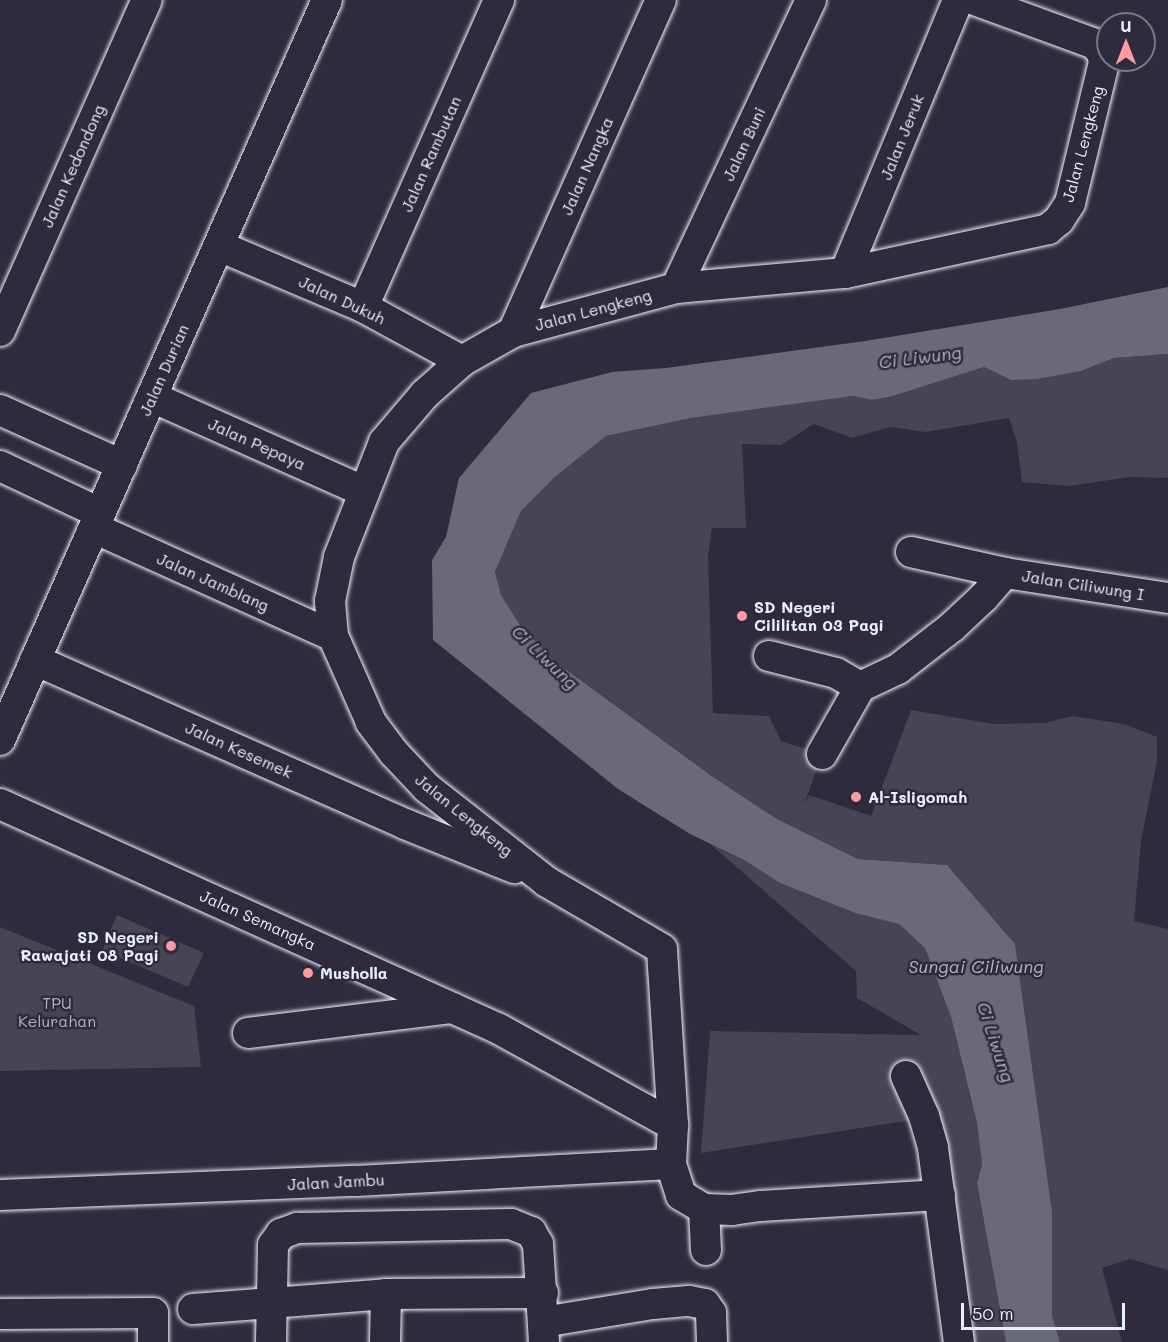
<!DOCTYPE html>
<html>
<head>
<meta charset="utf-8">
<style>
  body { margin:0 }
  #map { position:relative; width:1168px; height:1342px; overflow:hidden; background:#2f2a3d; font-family:Mali,sans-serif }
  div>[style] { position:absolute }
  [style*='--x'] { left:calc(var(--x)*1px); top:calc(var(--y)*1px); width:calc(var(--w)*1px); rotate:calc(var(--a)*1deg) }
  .green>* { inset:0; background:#464455 }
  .water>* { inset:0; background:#696978 }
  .roads { filter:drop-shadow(0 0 2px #e8f1f8) drop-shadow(0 0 2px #e8f1f8) }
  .minor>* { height:30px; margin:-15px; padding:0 15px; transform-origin:15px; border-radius:15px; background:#2f2a3d }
  .dots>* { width:16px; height:16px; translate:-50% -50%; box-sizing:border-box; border:3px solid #2f2a3d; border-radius:50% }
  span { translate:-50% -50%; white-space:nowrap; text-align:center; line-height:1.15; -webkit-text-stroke:5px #2f2a3d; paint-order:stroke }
  .street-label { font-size:16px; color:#e8f1f8 }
  .poi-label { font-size:16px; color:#e8f1f8; font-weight:700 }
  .left { translate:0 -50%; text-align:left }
  .right { translate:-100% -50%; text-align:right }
  .park-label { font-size:16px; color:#afb4bf }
  .water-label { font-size:18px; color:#afb4be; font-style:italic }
  .north { position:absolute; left:1096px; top:12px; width:60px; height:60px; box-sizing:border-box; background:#2f2a3d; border:2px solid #797a88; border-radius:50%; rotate:0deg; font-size:16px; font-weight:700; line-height:24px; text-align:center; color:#e8f1f8 }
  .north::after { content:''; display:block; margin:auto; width:21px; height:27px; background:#ff9aa2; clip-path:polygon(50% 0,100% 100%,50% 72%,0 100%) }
  .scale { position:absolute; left:961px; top:1303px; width:164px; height:27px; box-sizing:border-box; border:3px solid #e8f1f8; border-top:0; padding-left:8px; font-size:18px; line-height:21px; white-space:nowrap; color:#e8f1f8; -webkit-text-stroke:4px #2f2a3d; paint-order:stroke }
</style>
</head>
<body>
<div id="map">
  <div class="green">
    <i style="clip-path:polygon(1168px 354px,1168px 478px,1130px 477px,1069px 486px,1022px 482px,1017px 442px,1009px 418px,926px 432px,890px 427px,852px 438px,814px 424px,781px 445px,742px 444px,746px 528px,712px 528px,708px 556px,713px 713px,769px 716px,781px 741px,822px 754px,804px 805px,809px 795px,871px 816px,911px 710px,994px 724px,1045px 723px,1072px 716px,1124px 724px,1157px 737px,1157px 762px,1141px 841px,1134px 921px,1168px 929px,1168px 1270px,1130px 1259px,1102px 1268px,1122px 1342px,1060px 1342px,1052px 1315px,1052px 1211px,1015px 944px,947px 865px,858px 859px,777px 819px,714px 777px,558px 663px,520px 625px,501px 595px,495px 572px,521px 511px,555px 477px,606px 436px,691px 418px,853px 396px,872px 400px,893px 396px,984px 367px,1011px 380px,1081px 371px,1114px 358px)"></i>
    <i style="clip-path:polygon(709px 843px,744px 860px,780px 883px,855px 913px,899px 924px,925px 948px,951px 1017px,977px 1123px,982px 1164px,977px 1183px,1006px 1342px,959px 1342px,937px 1116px,701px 1153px,710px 1031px,921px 1035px,857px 998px,856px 971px)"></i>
    <i style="clip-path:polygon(117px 915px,204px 953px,188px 987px,102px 950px)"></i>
    <i style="clip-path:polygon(0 927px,194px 1006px,201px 1067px,0 1071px)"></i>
  </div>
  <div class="water">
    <i style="clip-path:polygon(1168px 287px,1168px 354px,1114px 358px,1081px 371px,1037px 379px,1011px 380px,984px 367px,893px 396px,872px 400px,853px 396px,691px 418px,606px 436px,555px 477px,521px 511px,495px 572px,501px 595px,520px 625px,556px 662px,712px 776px,777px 819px,858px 859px,947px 865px,1015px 944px,1052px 1211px,1052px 1315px,1060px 1342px,1006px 1342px,977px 1183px,982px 1164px,977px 1123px,951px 1017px,925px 948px,899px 924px,855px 913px,780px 883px,744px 860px,690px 834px,618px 789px,433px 640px,432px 560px,446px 537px,459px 478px,531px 393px,612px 372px,666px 368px,865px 341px,1060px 309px)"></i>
  </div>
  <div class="roads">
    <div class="minor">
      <i style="--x:219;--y:246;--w:156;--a:23"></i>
      <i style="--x:363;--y:307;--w:113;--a:28.6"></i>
      <i style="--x:845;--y:273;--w:295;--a:-67.5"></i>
      <i style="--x:676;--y:288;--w:318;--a:-64.9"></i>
      <i style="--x:363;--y:307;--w:336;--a:-66.1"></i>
      <i style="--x:0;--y:331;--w:362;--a:-66.1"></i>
      <i style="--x:513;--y:332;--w:363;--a:-66"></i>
      <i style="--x:152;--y:397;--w:231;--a:24"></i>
      <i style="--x:0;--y:410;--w:134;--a:24.3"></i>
      <i style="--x:0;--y:466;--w:110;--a:25.2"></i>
      <i style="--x:94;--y:528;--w:262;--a:24.3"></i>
      <i style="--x:911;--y:552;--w:96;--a:12.6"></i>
      <i style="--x:1005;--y:573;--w:165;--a:8.7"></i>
      <i style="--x:769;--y:656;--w:69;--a:14.2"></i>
      <i style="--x:836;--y:673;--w:28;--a:30"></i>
      <i style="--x:35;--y:660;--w:405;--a:23.9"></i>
      <i style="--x:405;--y:824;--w:118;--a:22"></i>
      <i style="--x:0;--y:740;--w:809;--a:-66.16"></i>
      <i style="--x:822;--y:754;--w:77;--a:-60.4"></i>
      <i style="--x:860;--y:687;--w:42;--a:-25.3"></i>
      <i style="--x:898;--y:669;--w:68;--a:-37.9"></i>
      <i style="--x:952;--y:627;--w:44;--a:-43.2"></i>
      <i style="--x:984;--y:597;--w:32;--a:-49"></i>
      <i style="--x:0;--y:804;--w:547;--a:24.27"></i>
      <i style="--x:499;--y:1029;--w:199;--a:28.9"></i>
      <i style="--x:248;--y:1033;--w:206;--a:-7"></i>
      <i style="--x:906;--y:1076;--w:44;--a:65.8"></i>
      <i style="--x:924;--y:1116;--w:33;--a:74"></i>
      <i style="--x:933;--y:1148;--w:196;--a:82.4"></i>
      <i style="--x:0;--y:1195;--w:356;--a:-2.3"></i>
      <i style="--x:356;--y:1181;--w:315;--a:-3.1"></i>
      <i style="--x:940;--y:1195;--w:180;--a:176.5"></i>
      <i style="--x:760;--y:1206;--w:28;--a:172"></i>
      <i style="--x:732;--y:1210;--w:28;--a:-178"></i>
      <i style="--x:704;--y:1209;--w:27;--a:-149"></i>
      <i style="--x:681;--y:1195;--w:33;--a:-108"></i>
      <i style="--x:671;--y:1164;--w:39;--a:-87"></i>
      <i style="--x:673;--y:1125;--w:176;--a:-93.6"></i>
      <i style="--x:662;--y:949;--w:133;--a:-149.8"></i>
      <i style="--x:547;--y:882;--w:152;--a:-141.9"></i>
      <i style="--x:427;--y:788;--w:48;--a:-133.3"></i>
      <i style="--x:394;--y:753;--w:39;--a:-127"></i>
      <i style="--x:371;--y:722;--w:94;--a:-113.8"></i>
      <i style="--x:333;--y:636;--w:35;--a:-95"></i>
      <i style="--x:330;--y:601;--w:45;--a:-78.4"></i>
      <i style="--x:339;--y:557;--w:123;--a:-68.6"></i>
      <i style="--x:384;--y:442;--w:63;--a:-49.5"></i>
      <i style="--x:425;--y:394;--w:50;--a:-41.7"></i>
      <i style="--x:462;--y:361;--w:59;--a:-29.6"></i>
      <i style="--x:513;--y:332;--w:169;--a:-15.1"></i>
      <i style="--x:676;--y:288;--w:170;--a:-5.1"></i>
      <i style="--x:845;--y:273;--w:208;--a:-12.2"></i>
      <i style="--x:1048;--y:229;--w:14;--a:-39"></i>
      <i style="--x:1059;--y:220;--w:20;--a:-57"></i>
      <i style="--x:1070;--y:203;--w:145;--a:-76.4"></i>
      <i style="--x:1104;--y:62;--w:9;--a:-103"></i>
      <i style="--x:1102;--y:53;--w:11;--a:-128"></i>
      <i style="--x:1095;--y:44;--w:128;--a:-159.9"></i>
      <i style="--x:704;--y:1209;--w:41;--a:87.2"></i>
      <i style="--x:193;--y:1309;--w:194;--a:-4.4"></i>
      <i style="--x:386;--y:1294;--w:157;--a:-0.4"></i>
      <i style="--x:0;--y:1314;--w:153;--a:-0.4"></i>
      <i style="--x:153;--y:1313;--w:29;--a:90"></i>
      <i style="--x:543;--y:1322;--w:111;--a:-9.3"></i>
      <i style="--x:653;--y:1304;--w:36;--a:-5"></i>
      <i style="--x:689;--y:1301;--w:16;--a:11"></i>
      <i style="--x:705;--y:1304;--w:11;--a:56"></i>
      <i style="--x:711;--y:1313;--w:29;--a:88"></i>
      <i style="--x:271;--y:1342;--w:97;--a:-88.8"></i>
      <i style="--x:273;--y:1245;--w:14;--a:-54"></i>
      <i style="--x:281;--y:1234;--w:17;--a:-21"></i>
      <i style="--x:297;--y:1228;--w:214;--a:-1.1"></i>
      <i style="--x:511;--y:1224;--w:22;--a:22"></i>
      <i style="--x:531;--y:1232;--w:14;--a:60"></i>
      <i style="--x:538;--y:1244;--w:98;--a:86.5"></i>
      <i style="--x:385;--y:1342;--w:48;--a:-88.8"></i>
    </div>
  </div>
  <div class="dots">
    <i style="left:742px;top:616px;background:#ff9aa2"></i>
    <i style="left:856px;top:797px;background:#ff9aa2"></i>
    <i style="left:171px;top:946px;background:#ff9aa2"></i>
    <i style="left:308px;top:973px;background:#ff9aa2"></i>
  </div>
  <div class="street-label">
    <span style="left:902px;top:137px;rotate:-68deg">Jalan Jeruk</span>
    <span style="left:744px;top:144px;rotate:-65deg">Jalan Buni</span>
    <span style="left:1083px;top:144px;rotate:-75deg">Jalan Lengkeng</span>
    <span style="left:431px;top:154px;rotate:-66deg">Jalan Rambutan</span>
    <span style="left:73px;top:166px;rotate:-66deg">Jalan Kedondong</span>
    <span style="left:587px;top:166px;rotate:-66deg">Jalan Nangka</span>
    <span style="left:342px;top:300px;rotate:25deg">Jalan Dukuh</span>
    <span style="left:593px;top:310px;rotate:-15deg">Jalan Lengkeng</span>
    <span style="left:164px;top:370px;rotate:-66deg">Jalan Durian</span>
    <span style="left:257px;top:444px;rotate:24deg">Jalan Pepaya</span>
    <span style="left:213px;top:582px;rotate:24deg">Jalan Jamblang</span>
    <span style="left:1083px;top:585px;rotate:9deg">Jalan Ciliwung I</span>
    <span style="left:239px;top:750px;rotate:24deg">Jalan Kesemek</span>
    <span style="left:464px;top:815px;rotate:39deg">Jalan Lengkeng</span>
    <span style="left:258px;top:920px;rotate:24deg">Jalan Semangka</span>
    <span style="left:336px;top:1182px;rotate:-3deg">Jalan Jambu</span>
  </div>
  <div class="poi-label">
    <span class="left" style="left:754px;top:616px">SD Negeri<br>Cililitan 03 Pagi</span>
    <span class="left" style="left:868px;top:797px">Al-Isligomah</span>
    <span class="right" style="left:159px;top:946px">SD Negeri<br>Rawajati 08 Pagi</span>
    <span class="left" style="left:320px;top:973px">Musholla</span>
  </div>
  <div class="park-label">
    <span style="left:57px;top:1012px">TPU<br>Kelurahan</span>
  </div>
  <div class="water-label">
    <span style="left:920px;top:357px;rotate:-7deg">Ci Liwung</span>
    <span style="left:545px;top:657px;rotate:44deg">Ci Liwung</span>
    <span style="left:976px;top:966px">Sungai Ciliwung</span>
    <span style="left:996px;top:1042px;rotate:72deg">Ci Liwung</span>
  </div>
  <div class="north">U</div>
  <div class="scale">50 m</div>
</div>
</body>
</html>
